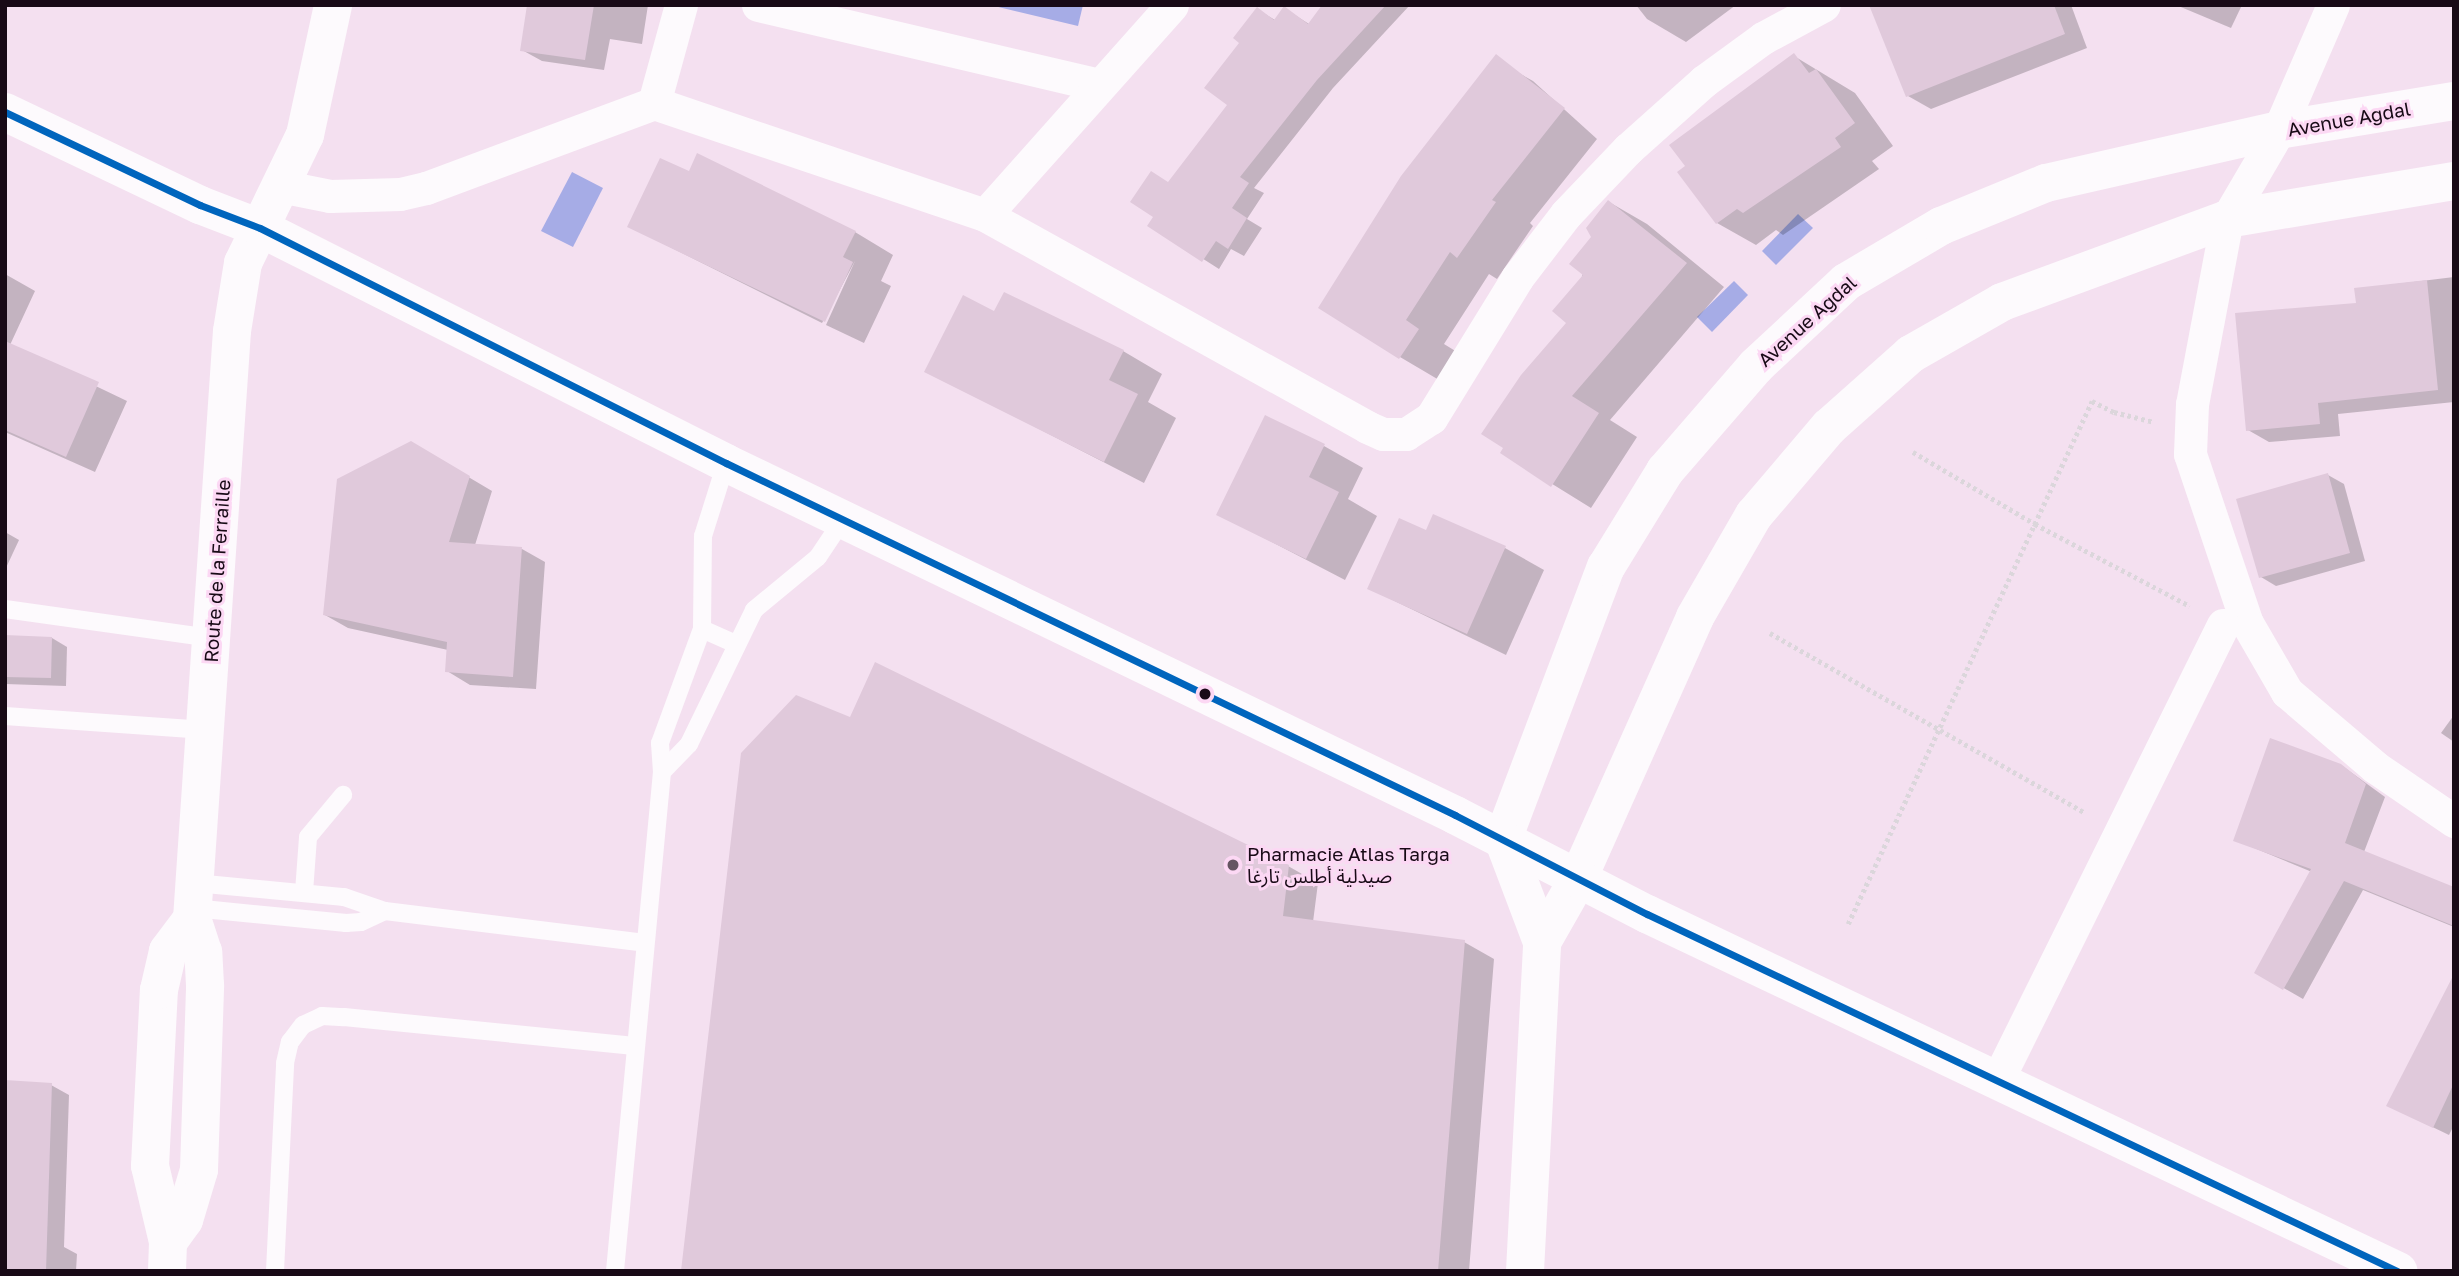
<!DOCTYPE html>
<html>
<head>
<meta charset="utf-8">
<style>
  body { margin:0 }
  #map { position:relative; width:2459px; height:1276px; overflow:hidden; background:#f4e0f0; font-family:"Golos Text","Noto Sans Arabic",sans-serif }
  div>[style] { position:absolute }
  [style*='--x'] { left:calc(var(--x)*1px); top:calc(var(--y)*1px); width:calc(var(--w)*1px); rotate:calc(var(--a)*1deg) }
  .water>* { inset:0; background:#a6ace6 }
  .shadow>* { inset:0; background:#0003 }
  .building>* { inset:0; background:#e0c9db }
  .path>* { height:4.5px; margin-top:-2.25px; transform-origin:0; background:repeating-linear-gradient(90deg,#dbd6db 0 3.5px,transparent 0 7px) }
  .service>* { height:18px; margin:-9px; padding:0 9px; transform-origin:9px; border-radius:9px; background:#fdfafd }
  .minor>* { height:33px; margin:-16.5px; padding:0 16.5px; transform-origin:16.5px; border-radius:16.5px; background:#fdfafd }
  .tertiary>* { height:38px; margin:-19px; padding:0 19px; transform-origin:19px; border-radius:19px; background:#fdfafd }
  .secondary>* { height:38px; margin:-19px; padding:0 19px; transform-origin:19px; border-radius:19px; background:#fdfafd }
  .bus-1>* { height:7px; margin:-3.5px; padding:0 3.5px; transform-origin:3.5px; border-radius:3.5px; background:#0065bd }
  .dots>* { width:19px; height:19px; translate:-50% -50%; box-sizing:border-box; border:4px solid #fcd8f4; border-radius:50% }
  span { translate:-50% -50%; white-space:nowrap; text-align:center; line-height:1.15; -webkit-text-stroke:6px #fcd8f4; paint-order:stroke }
  .street-label { font-size:19px; color:#180a16 }
  .poi-label { font-size:19px; color:#180a16 }
  .left { translate:0 -50%; text-align:left }
  .frame { position:absolute; inset:0; border:7px solid #180a16; pointer-events:none }
</style>
</head>
<body>
<div id="map">
  <div class="water">
    <i style="clip-path:polygon(990px 5px,1083px 5px,1078px 26px)"></i>
    <i style="clip-path:polygon(572px 172px,603px 188px,573px 247px,541px 231px)"></i>
    <i style="clip-path:polygon(1798px 214px,1813px 228px,1776px 265px,1762px 251px)"></i>
    <i style="clip-path:polygon(1734px 281px,1748px 295px,1712px 332px,1697px 317px)"></i>
  </div>
  <div class="shadow">
    <i style="clip-path:polygon(529px 5px,648px 5px,642px 44px,610px 39px,604px 70px,542px 61px,522px 50px)"></i>
    <i style="clip-path:polygon(1325px 5px,1410px 5px,1333px 88px,1254px 188px,1264px 193px,1247px 219px,1262px 228px,1244px 256px,1231px 249px,1219px 269px,1150px 225px,1169px 183px,1230px 105px,1242px 42px,1257px 9px,1275px 20px,1284px 8px,1309px 24px)"></i>
    <i style="clip-path:polygon(1636px 5px,1736px 5px,1686px 42px,1647px 19px)"></i>
    <i style="clip-path:polygon(1883px 5px,2071px 5px,2087px 48px,1931px 109px,1908px 96px)"></i>
    <i style="clip-path:polygon(2176px 5px,2242px 5px,2231px 28px)"></i>
    <i style="clip-path:polygon(1794px 56px,1855px 93px,1893px 146px,1872px 161px,1879px 169px,1783px 235px,1776px 230px,1756px 245px,1717px 223px)"></i>
    <i style="clip-path:polygon(1494px 59px,1533px 81px,1597px 139px,1530px 223px,1533px 226px,1497px 279px,1489px 274px,1444px 344px,1457px 352px,1439px 380px,1400px 357px,1403px 177px)"></i>
    <i style="clip-path:polygon(689px 173px,855px 232px,893px 255px,881px 281px,891px 286px,864px 343px,826px 325px,855px 261px,822px 323px,630px 227px)"></i>
    <i style="clip-path:polygon(1609px 202px,1647px 224px,1724px 287px,1610px 420px,1637px 437px,1591px 508px,1502px 453px,1569px 323px,1593px 237px)"></i>
    <i style="clip-path:polygon(5px 274px,35px 291px,10px 345px,127px 401px,95px 472px,5px 432px)"></i>
    <i style="clip-path:polygon(2454px 277px,2454px 402px,2338px 414px,2340px 436px,2269px 442px,2248px 430px,2358px 304px,2356px 289px)"></i>
    <i style="clip-path:polygon(995px 314px,1123px 351px,1162px 374px,1148px 402px,1176px 418px,1144px 483px,927px 371px)"></i>
    <i style="clip-path:polygon(411px 443px,492px 491px,475px 545px,522px 549px,545px 562px,536px 689px,470px 685px,447px 671px,448px 650px,348px 628px,325px 615px)"></i>
    <i style="clip-path:polygon(1324px 446px,1363px 468px,1348px 499px,1377px 516px,1345px 580px,1218px 514px)"></i>
    <i style="clip-path:polygon(2328px 475px,2344px 484px,2365px 561px,2276px 586px,2261px 577px)"></i>
    <i style="clip-path:polygon(5px 532px,19px 540px,5px 570px)"></i>
    <i style="clip-path:polygon(1427px 532px,1505px 548px,1544px 570px,1506px 655px,1370px 589px)"></i>
    <i style="clip-path:polygon(5px 637px,52px 638px,67px 647px,66px 686px,5px 684px)"></i>
    <i style="clip-path:polygon(2454px 715px,2454px 742px,2441px 733px)"></i>
    <i style="clip-path:polygon(850px 720px,1288px 866px,1318px 883px,1313px 922px,1464px 942px,1494px 959px,1469px 1271px,682px 1271px)"></i>
    <i style="clip-path:polygon(2341px 765px,2385px 797px,2364px 852px,2454px 889px,2454px 927px,2363px 890px,2303px 999px,2256px 972px,2312px 872px,2235px 840px)"></i>
    <i style="clip-path:polygon(2454px 977px,2454px 1125px,2449px 1135px,2389px 1106px)"></i>
    <i style="clip-path:polygon(51px 1085px,69px 1095px,64px 1247px,77px 1254px,76px 1271px,5px 1271px)"></i>
  </div>
  <div class="building">
    <i style="clip-path:polygon(527px 5px,594px 5px,585px 60px,520px 51px)"></i>
    <i style="clip-path:polygon(1322px 5px,1386px 5px,1317px 80px,1240px 177px,1249px 183px,1232px 208px,1247px 218px,1228px 249px,1216px 241px,1202px 262px,1147px 226px,1153px 217px,1130px 202px,1151px 171px,1168px 182px,1227px 105px,1204px 88px,1239px 43px,1233px 38px,1257px 7px,1274px 20px,1284px 6px,1308px 24px)"></i>
    <i style="clip-path:polygon(1869px 5px,2054px 5px,2065px 34px,1906px 97px)"></i>
    <i style="clip-path:polygon(1794px 53px,1809px 73px,1816px 69px,1855px 123px,1835px 138px,1841px 147px,1743px 213px,1737px 209px,1716px 224px,1677px 172px,1685px 166px,1669px 145px)"></i>
    <i style="clip-path:polygon(1496px 54px,1565px 108px,1492px 200px,1496px 202px,1457px 258px,1450px 252px,1406px 320px,1419px 329px,1399px 359px,1318px 308px,1401px 176px)"></i>
    <i style="clip-path:polygon(697px 153px,856px 231px,843px 257px,853px 262px,825px 322px,627px 227px,660px 158px,689px 171px)"></i>
    <i style="clip-path:polygon(1608px 200px,1687px 263px,1572px 396px,1599px 413px,1551px 487px,1500px 453px,1503px 448px,1481px 434px,1521px 375px,1566px 323px,1552px 311px,1583px 275px,1569px 264px,1591px 237px,1586px 228px)"></i>
    <i style="clip-path:polygon(2427px 280px,2438px 390px,2318px 403px,2320px 424px,2246px 431px,2235px 313px,2356px 303px,2354px 288px)"></i>
    <i style="clip-path:polygon(1004px 292px,1124px 350px,1109px 380px,1138px 394px,1104px 462px,924px 372px,963px 295px,994px 311px)"></i>
    <i style="clip-path:polygon(5px 341px,99px 382px,66px 457px,5px 430px)"></i>
    <i style="clip-path:polygon(1265px 415px,1325px 444px,1309px 477px,1339px 492px,1306px 559px,1216px 515px)"></i>
    <i style="clip-path:polygon(411px 441px,470px 476px,449px 542px,522px 547px,513px 677px,445px 672px,447px 642px,323px 615px,337px 479px)"></i>
    <i style="clip-path:polygon(2328px 473px,2350px 553px,2259px 578px,2236px 499px)"></i>
    <i style="clip-path:polygon(1433px 514px,1506px 546px,1467px 634px,1367px 589px,1399px 518px,1426px 530px)"></i>
    <i style="clip-path:polygon(5px 635px,52px 637px,51px 678px,5px 677px)"></i>
    <i style="clip-path:polygon(875px 662px,1289px 865px,1283px 916px,1465px 940px,1438px 1271px,681px 1271px,741px 753px,796px 695px,850px 717px)"></i>
    <i style="clip-path:polygon(2270px 738px,2341px 764px,2366px 784px,2345px 843px,2454px 887px,2454px 926px,2344px 881px,2283px 990px,2254px 973px,2311px 869px,2233px 841px)"></i>
    <i style="clip-path:polygon(2454px 974px,2454px 1083px,2433px 1128px,2386px 1106px)"></i>
    <i style="clip-path:polygon(5px 1080px,52px 1083px,46px 1271px,5px 1271px)"></i>
  </div>
  <div class="path">
    <i style="--x:1913;--y:452;--w:142;--a:30.5"></i>
    <i style="--x:2035;--y:524;--w:175;--a:27.9"></i>
    <i style="--x:1770;--y:633;--w:363;--a:29.7"></i>
    <i style="--x:1848;--y:924;--w:577;--a:-64.99"></i>
    <i style="--x:2092;--y:401;--w:25;--a:27"></i>
    <i style="--x:2114;--y:412;--w:41;--a:14"></i>
  </div>
  <div class="service">
    <i style="--x:5;--y:609;--w:209;--a:8"></i>
    <i style="--x:702;--y:629;--w:37;--a:24"></i>
    <i style="--x:5;--y:716;--w:201;--a:4"></i>
    <i style="--x:662;--y:772;--w:39;--a:-46"></i>
    <i style="--x:689;--y:744;--w:149;--a:-64.1"></i>
    <i style="--x:754;--y:610;--w:83;--a:-39.6"></i>
    <i style="--x:818;--y:557;--w:47;--a:-56.3"></i>
    <i style="--x:195;--y:883;--w:150;--a:5.4"></i>
    <i style="--x:344;--y:897;--w:43;--a:18.9"></i>
    <i style="--x:385;--y:911;--w:262;--a:7"></i>
    <i style="--x:304;--y:892;--w:55;--a:-85.8"></i>
    <i style="--x:308;--y:837;--w:55;--a:-50.2"></i>
    <i style="--x:193;--y:908;--w:154;--a:5.6"></i>
    <i style="--x:346;--y:923;--w:15;--a:-4"></i>
    <i style="--x:361;--y:922;--w:26;--a:-25"></i>
    <i style="--x:275;--y:1271;--w:208;--a:-87.2"></i>
    <i style="--x:285;--y:1063;--w:22;--a:-77"></i>
    <i style="--x:290;--y:1042;--w:21;--a:-53"></i>
    <i style="--x:303;--y:1025;--w:21;--a:-25"></i>
    <i style="--x:322;--y:1016;--w:22;--a:3"></i>
    <i style="--x:344;--y:1017;--w:292;--a:5.7"></i>
    <i style="--x:615;--y:1271;--w:501;--a:-84.62"></i>
    <i style="--x:662;--y:772;--w:29;--a:-94"></i>
    <i style="--x:660;--y:743;--w:121;--a:-69.8"></i>
    <i style="--x:702;--y:629;--w:93;--a:-89.4"></i>
    <i style="--x:703;--y:536;--w:77;--a:-72.5"></i>
  </div>
  <div class="minor">
    <i style="--x:758;--y:5;--w:351;--a:13.2"></i>
    <i style="--x:2333;--y:5;--w:136;--a:113.4"></i>
    <i style="--x:2279;--y:130;--w:103;--a:120.3"></i>
    <i style="--x:2227;--y:219;--w:188;--a:100.7"></i>
    <i style="--x:2192;--y:404;--w:50;--a:92.3"></i>
    <i style="--x:2190;--y:454;--w:178;--a:71.4"></i>
    <i style="--x:2247;--y:623;--w:80;--a:59.9"></i>
    <i style="--x:2287;--y:692;--w:116;--a:40.4"></i>
    <i style="--x:2375;--y:767;--w:96;--a:34.4"></i>
    <i style="--x:654;--y:103;--w:102;--a:-74.6"></i>
    <i style="--x:280;--y:186;--w:51;--a:11.3"></i>
    <i style="--x:330;--y:196;--w:70;--a:-1.6"></i>
    <i style="--x:400;--y:194;--w:27;--a:-13"></i>
    <i style="--x:426;--y:188;--w:243;--a:-20.4"></i>
    <i style="--x:654;--y:103;--w:349;--a:18.7"></i>
    <i style="--x:985;--y:215;--w:437;--a:29"></i>
    <i style="--x:1367;--y:427;--w:17;--a:24"></i>
    <i style="--x:1383;--y:434;--w:23;--a:0"></i>
    <i style="--x:1406;--y:434;--w:30;--a:-33"></i>
    <i style="--x:1431;--y:418;--w:164;--a:-58.4"></i>
    <i style="--x:1517;--y:278;--w:81;--a:-52.6"></i>
    <i style="--x:1566;--y:214;--w:90;--a:-46.4"></i>
    <i style="--x:1628;--y:149;--w:102;--a:-41.8"></i>
    <i style="--x:1704;--y:81;--w:73;--a:-36.1"></i>
    <i style="--x:1763;--y:38;--w:69;--a:-28.4"></i>
    <i style="--x:985;--y:215;--w:281;--a:-48.3"></i>
    <i style="--x:1997;--y:1081;--w:509;--a:-63.64"></i>
  </div>
  <div class="tertiary">
    <i style="--x:1542;--y:942;--w:110;--a:-110.7"></i>
    <i style="--x:1503;--y:839;--w:291;--a:-69.3"></i>
    <i style="--x:1606;--y:567;--w:113;--a:-58.4"></i>
    <i style="--x:1665;--y:471;--w:139;--a:-49.1"></i>
    <i style="--x:1756;--y:366;--w:123;--a:-43"></i>
    <i style="--x:1846;--y:282;--w:110;--a:-30.5"></i>
    <i style="--x:1941;--y:226;--w:113;--a:-22.3"></i>
    <i style="--x:2046;--y:183;--w:239;--a:-12.8"></i>
    <i style="--x:2279;--y:130;--w:177;--a:-9.4"></i>
    <i style="--x:168;--y:1242;--w:27;--a:-54"></i>
    <i style="--x:184;--y:1220;--w:52;--a:-73.3"></i>
    <i style="--x:199;--y:1170;--w:185;--a:-88.1"></i>
    <i style="--x:205;--y:985;--w:33;--a:-93"></i>
    <i style="--x:203;--y:952;--w:35;--a:-108"></i>
    <i style="--x:192;--y:919;--w:589;--a:-86.11"></i>
    <i style="--x:232;--y:331;--w:69;--a:-80.8"></i>
    <i style="--x:243;--y:263;--w:142;--a:-64.2"></i>
    <i style="--x:305;--y:135;--w:133;--a:-77.8"></i>
    <i style="--x:167;--y:1271;--w:29;--a:-88"></i>
    <i style="--x:168;--y:1242;--w:78;--a:-103.3"></i>
    <i style="--x:150;--y:1166;--w:176;--a:-87.1"></i>
    <i style="--x:159;--y:990;--w:40;--a:-77"></i>
    <i style="--x:168;--y:951;--w:40;--a:-53"></i>
    <i style="--x:1525;--y:1271;--w:329;--a:-87"></i>
    <i style="--x:1542;--y:942;--w:73;--a:-60.3"></i>
    <i style="--x:1578;--y:879;--w:287;--a:-65.9"></i>
    <i style="--x:1695;--y:617;--w:118;--a:-60"></i>
    <i style="--x:1754;--y:515;--w:116;--a:-49.6"></i>
    <i style="--x:1829;--y:427;--w:110;--a:-41.7"></i>
    <i style="--x:1911;--y:354;--w:105;--a:-29.7"></i>
    <i style="--x:2002;--y:302;--w:240;--a:-20.2"></i>
    <i style="--x:2227;--y:219;--w:230;--a:-9.5"></i>
  </div>
  <div class="secondary">
    <i style="--x:5;--y:112;--w:216;--a:25.5"></i>
    <i style="--x:200;--y:205;--w:64;--a:21"></i>
    <i style="--x:260;--y:228;--w:522;--a:26.76"></i>
    <i style="--x:726;--y:463;--w:810;--a:25.77"></i>
    <i style="--x:1455;--y:815;--w:216;--a:27.3"></i>
    <i style="--x:1647;--y:914;--w:832;--a:25.42"></i>
  </div>
  <div class="bus-1">
    <i style="--x:5;--y:112;--w:216;--a:25.5"></i>
    <i style="--x:200;--y:205;--w:64;--a:21"></i>
    <i style="--x:260;--y:228;--w:522;--a:26.76"></i>
    <i style="--x:726;--y:463;--w:810;--a:25.77"></i>
    <i style="--x:1455;--y:815;--w:216;--a:27.3"></i>
    <i style="--x:1647;--y:914;--w:831;--a:25.45"></i>
  </div>
  <div class="dots">
    <i style="left:1205px;top:694px;background:#180a16"></i>
    <i style="left:1233px;top:865px;background:#655562"></i>
  </div>
  <div class="street-label">
    <span style="left:2349px;top:119px;rotate:-10deg">Avenue Agdal</span>
    <span style="left:1807px;top:321px;rotate:-42deg">Avenue Agdal</span>
    <span style="left:217px;top:571px;rotate:-86deg">Route de la Ferraille</span>
  </div>
  <div class="poi-label">
    <span class="left" style="left:1247px;top:865px">Pharmacie Atlas Targa<br>صيدلية أطلس تارغا</span>
  </div>
  <div class="frame"></div>
</div>
</body>
</html>
